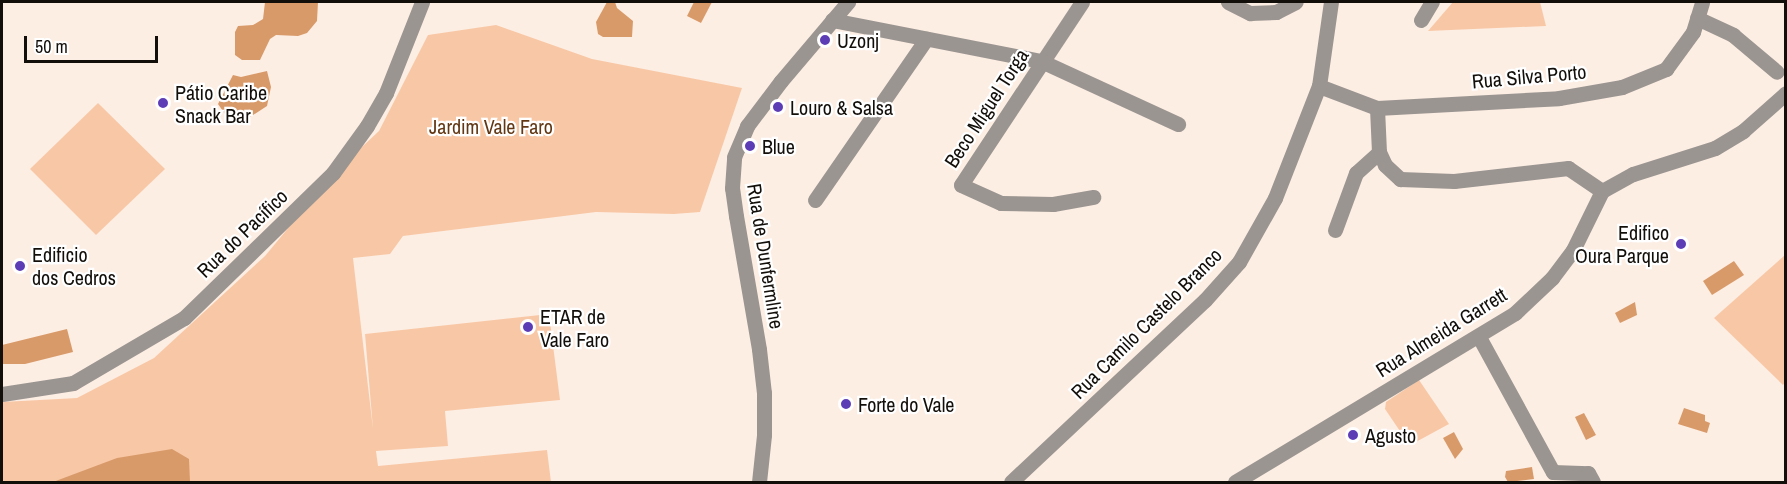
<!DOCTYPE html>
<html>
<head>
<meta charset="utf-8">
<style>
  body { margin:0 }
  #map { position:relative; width:1787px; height:484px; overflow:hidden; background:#fdeee4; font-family:"Archivo Narrow",sans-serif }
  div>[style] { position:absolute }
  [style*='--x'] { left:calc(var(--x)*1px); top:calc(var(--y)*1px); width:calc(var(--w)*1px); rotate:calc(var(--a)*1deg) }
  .green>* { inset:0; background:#f8c8a6 }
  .water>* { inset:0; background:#d99a6a }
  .minor>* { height:15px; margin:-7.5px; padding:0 7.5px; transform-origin:7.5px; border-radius:7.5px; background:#9b9591 }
  .dots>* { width:16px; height:16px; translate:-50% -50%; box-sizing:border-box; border:3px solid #fff; border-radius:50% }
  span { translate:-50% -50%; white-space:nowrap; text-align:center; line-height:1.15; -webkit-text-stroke:4.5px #fff; paint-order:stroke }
  .poi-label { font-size:20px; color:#120e0a }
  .left { translate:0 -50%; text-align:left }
  .right { translate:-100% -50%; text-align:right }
  .street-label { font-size:20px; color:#120e0a }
  .park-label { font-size:20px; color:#623814 }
  .frame { position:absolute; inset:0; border:3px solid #120e0a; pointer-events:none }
  .scale { position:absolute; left:24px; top:36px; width:134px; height:27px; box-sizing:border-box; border:3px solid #120e0a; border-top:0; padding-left:8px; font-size:18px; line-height:21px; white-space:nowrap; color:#120e0a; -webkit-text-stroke:4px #fff; paint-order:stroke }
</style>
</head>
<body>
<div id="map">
  <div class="green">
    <i style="clip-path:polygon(1453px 2px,1540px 2px,1546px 26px,1428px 31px)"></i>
    <i style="clip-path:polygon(496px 25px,592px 59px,742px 88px,700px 212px,674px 214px,596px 212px,403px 236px,390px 254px,353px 258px,373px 429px,365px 334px,549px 314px,560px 400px,445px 411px,448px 446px,376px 451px,378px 466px,547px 450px,551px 482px,2px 482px,2px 402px,77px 398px,154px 358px,265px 256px,333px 174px,379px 131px,428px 35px)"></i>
    <i style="clip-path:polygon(98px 103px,165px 169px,96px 235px,30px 169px)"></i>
    <i style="clip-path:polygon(1785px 255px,1786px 381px,1783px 385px,1714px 318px)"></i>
    <i style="clip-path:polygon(1419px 380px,1449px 424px,1414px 443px,1408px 443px,1385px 409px,1386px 402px)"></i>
  </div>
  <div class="water">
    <i style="clip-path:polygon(265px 2px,318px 2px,317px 21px,307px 33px,298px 36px,276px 35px,270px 39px,260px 60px,242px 60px,235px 55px,235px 32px,238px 26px,253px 25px,263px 19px)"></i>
    <i style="clip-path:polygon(607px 2px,615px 2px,617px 8px,633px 21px,632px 37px,603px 37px,598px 34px,596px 22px)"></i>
    <i style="clip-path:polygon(694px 2px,712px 2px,701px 23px,687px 16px)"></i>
    <i style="clip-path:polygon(267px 71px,271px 87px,267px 106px,250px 117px,237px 119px,225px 114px,218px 104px,233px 75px,241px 77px)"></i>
    <i style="clip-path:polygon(1734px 261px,1744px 275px,1712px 295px,1703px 281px)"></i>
    <i style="clip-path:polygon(1635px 302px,1637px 315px,1620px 323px,1615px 313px)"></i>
    <i style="clip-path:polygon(67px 329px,73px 352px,25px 364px,2px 364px,2px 345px)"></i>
    <i style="clip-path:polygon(1684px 408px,1705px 415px,1705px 421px,1710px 423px,1707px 433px,1678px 424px)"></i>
    <i style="clip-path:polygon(1584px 413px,1596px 435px,1586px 440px,1575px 417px)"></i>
    <i style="clip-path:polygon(1454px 432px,1463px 449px,1455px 459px,1443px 438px)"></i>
    <i style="clip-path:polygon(172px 449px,189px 459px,190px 482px,53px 482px,117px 458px)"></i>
    <i style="clip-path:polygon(1532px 467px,1534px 479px,1508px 482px,1505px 477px,1506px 471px)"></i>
  </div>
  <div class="minor">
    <i style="--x:1082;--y:2;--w:219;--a:123.5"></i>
    <i style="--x:961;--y:185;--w:44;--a:24.2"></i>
    <i style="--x:1001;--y:203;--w:52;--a:1.1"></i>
    <i style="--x:1053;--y:204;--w:41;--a:-9.9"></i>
    <i style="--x:1228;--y:2;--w:25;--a:27"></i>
    <i style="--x:1250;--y:13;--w:26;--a:-2"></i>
    <i style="--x:1276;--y:12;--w:22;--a:-27"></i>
    <i style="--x:1697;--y:18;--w:40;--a:25"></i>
    <i style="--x:1733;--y:35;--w:57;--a:40.1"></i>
    <i style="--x:832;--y:20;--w:213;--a:11.1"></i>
    <i style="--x:1041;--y:61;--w:151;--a:24.7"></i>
    <i style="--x:1421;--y:20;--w:21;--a:-59"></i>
    <i style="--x:1319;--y:86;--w:62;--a:20.8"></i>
    <i style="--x:1377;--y:108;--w:182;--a:-3.1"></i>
    <i style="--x:1559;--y:98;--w:64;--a:-9.9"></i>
    <i style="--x:1622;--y:87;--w:48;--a:-22.2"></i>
    <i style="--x:1666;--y:69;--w:46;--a:-53.9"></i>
    <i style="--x:1693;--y:32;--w:31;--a:-73"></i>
    <i style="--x:1377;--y:108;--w:44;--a:87.4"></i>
    <i style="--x:1379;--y:152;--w:14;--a:65"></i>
    <i style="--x:1385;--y:165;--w:21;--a:43"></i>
    <i style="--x:1400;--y:179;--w:54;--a:2.1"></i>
    <i style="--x:1454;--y:181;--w:115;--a:-6.5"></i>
    <i style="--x:1568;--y:168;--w:41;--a:34.1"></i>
    <i style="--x:815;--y:200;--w:196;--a:-55.4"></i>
    <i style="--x:1335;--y:230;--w:61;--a:-69.8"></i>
    <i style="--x:1356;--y:173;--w:31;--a:-42"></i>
    <i style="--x:1479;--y:337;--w:154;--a:61.3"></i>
    <i style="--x:1553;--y:472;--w:35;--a:2"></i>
    <i style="--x:1588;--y:473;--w:10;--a:61"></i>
    <i style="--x:2;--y:394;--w:72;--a:-8.8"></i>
    <i style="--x:73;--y:383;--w:129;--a:-30.4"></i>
    <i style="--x:184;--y:318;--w:208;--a:-44.2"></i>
    <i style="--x:333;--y:173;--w:58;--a:-54.1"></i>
    <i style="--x:367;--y:126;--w:38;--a:-60"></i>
    <i style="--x:386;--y:93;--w:98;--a:-68.4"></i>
    <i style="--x:759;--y:482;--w:47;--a:-83.9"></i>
    <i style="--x:764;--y:435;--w:42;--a:-90"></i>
    <i style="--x:764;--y:393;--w:44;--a:-96.5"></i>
    <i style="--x:759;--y:349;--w:135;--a:-99.8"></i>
    <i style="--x:736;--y:216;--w:28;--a:-98"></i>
    <i style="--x:732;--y:188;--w:31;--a:-86"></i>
    <i style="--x:734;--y:157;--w:34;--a:-67"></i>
    <i style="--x:747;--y:126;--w:56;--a:-52.9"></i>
    <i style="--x:781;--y:81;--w:104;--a:-49.7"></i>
    <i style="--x:1011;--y:482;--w:266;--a:-43.2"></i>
    <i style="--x:1205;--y:300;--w:51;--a:-48.2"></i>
    <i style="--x:1239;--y:262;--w:73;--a:-60.6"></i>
    <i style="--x:1275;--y:198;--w:120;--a:-68.6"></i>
    <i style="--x:1319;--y:86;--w:85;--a:-81.9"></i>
    <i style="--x:1235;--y:482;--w:327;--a:-31.1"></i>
    <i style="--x:1515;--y:313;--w:51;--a:-43.4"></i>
    <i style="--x:1552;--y:278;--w:35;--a:-53"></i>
    <i style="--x:1573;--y:250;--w:66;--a:-63.8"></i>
    <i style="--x:1602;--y:191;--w:35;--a:-29"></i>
    <i style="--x:1633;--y:174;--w:86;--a:-17.6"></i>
    <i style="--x:1715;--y:148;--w:33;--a:-31"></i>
    <i style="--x:1743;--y:131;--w:57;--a:-41.5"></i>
  </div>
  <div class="dots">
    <i style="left:825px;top:40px;background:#5d3db5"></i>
    <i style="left:163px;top:103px;background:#5d3db5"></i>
    <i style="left:778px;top:107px;background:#5d3db5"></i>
    <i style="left:750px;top:146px;background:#5d3db5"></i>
    <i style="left:1681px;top:244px;background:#5d3db5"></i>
    <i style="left:20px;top:266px;background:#5d3db5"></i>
    <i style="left:528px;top:327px;background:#5d3db5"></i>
    <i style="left:846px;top:404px;background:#5d3db5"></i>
    <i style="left:1353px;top:435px;background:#5d3db5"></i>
  </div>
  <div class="poi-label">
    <span class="left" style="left:837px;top:40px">Uzonj</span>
    <span class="left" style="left:175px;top:104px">Pátio Caribe<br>Snack Bar</span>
    <span class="left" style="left:790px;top:107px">Louro &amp; Salsa</span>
    <span class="left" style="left:762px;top:146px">Blue</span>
    <span class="right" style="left:1669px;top:244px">Edifico<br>Oura Parque</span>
    <span class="left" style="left:32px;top:266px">Edificio<br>dos Cedros</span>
    <span class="left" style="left:540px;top:328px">ETAR de<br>Vale Faro</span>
    <span class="left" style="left:858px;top:404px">Forte do Vale</span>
    <span class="left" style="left:1365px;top:435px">Agusto</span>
  </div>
  <div class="street-label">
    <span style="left:1529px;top:76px;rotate:-5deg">Rua Silva Porto</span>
    <span style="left:986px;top:108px;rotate:-57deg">Beco Miguel Torga</span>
    <span style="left:242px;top:233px;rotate:-44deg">Rua do Pacífico</span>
    <span style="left:766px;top:256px;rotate:81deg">Rua de Dunfermline</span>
    <span style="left:1146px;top:323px;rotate:-45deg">Rua Camilo Castelo Branco</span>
    <span style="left:1441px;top:332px;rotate:-32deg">Rua Almeida Garrett</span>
  </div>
  <div class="park-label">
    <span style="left:491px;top:126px">Jardim Vale Faro</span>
  </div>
  <div class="frame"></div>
  <div class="scale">50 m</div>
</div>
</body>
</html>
